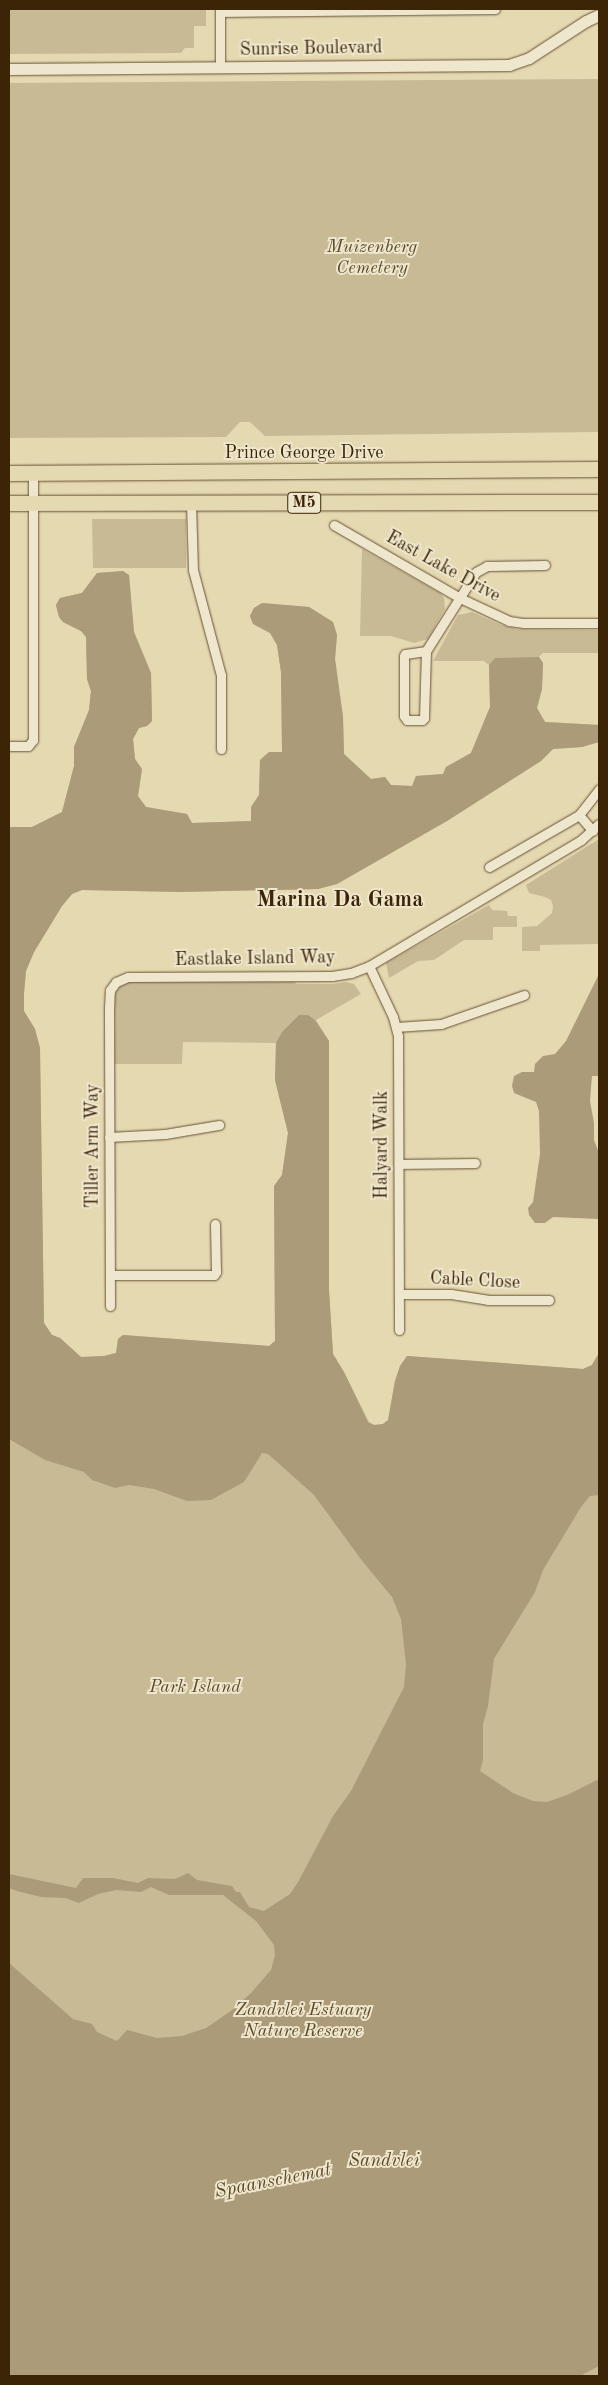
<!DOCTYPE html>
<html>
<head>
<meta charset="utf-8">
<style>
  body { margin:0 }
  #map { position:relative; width:608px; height:2385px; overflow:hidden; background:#e5d9b2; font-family:"Old Standard TT",serif }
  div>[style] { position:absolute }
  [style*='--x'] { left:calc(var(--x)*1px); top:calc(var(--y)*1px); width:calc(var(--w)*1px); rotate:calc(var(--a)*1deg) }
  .green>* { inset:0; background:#c8ba95 }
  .water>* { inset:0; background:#ac9b78 }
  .roads { filter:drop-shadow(0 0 1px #665131) drop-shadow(0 0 1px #665131) }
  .minor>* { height:9px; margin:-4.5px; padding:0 4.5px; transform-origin:4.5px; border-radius:4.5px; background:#eee6cd }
  .tertiary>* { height:11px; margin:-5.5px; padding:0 5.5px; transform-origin:5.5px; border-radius:5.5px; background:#eee6cd }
  .primary>* { height:15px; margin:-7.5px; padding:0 7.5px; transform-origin:7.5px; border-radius:7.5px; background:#e5d9b2 }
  span { translate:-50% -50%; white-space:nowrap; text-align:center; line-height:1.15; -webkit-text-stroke:4px #eee6cd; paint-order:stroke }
  .shield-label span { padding:1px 4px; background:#eee6cd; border:1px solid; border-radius:4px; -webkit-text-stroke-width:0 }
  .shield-label { font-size:16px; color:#3c2406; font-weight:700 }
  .street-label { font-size:18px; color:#3c2406 }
  .park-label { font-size:18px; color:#5f4a2a; font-style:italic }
  .water-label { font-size:19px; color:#5e4828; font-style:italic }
  .district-label { font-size:22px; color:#3c2406; font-weight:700 }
  .frame { position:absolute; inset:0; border:10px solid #3c2406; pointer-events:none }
</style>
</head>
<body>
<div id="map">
  <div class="green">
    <i style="clip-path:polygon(9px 9px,206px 9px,206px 26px,194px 26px,194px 48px,185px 48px,181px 53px,9px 54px)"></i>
    <i style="clip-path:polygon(598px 79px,599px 432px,265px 436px,250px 422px,240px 422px,226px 437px,9px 438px,9px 83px)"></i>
    <i style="clip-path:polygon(92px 519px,186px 519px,186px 568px,93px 568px)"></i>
    <i style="clip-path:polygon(362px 549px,440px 593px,444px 598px,445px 609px,428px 639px,414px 643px,391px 636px,360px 636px)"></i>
    <i style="clip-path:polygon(123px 571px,129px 575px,134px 632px,151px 673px,152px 721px,147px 726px,139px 728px,133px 739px,135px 759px,142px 769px,138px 796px,146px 807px,187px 814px,192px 823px,251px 821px,251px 807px,259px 795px,260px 760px,269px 752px,282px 752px,281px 672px,277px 645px,270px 633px,253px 624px,250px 616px,254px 608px,262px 603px,309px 607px,333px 622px,337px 635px,335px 659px,343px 717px,344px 754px,371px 779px,385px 777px,391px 785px,412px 786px,416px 776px,443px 774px,446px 767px,471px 753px,490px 707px,489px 665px,484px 661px,433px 661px,458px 615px,472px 612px,501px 625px,518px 629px,599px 630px,599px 653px,543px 653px,539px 657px,543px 663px,542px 689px,537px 708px,545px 722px,599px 725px,599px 742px,582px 747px,553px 749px,541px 761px,447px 821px,337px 884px,318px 889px,181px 892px,82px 890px,72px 894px,62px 906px,34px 952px,26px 971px,24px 993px,24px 1011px,35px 1029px,40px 1048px,44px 1323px,52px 1335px,60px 1338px,81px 1357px,104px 1356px,116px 1353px,118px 1339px,123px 1335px,269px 1346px,275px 1341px,274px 1186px,282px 1175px,288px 1133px,275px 1080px,276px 1043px,183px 1042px,182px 1064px,115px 1064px,115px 995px,119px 987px,130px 982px,295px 982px,296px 984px,333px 984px,346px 982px,354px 984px,361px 994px,316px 1020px,329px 1041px,329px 1290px,333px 1354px,344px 1372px,369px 1422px,374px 1425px,383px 1424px,388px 1420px,395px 1381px,400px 1366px,407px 1356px,583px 1369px,592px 1365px,599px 1353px,599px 2376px,9px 2376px,9px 827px,32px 827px,62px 812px,74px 766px,74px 747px,89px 710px,91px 691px,87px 679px,86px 637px,81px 631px,63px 622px,59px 617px,56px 605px,60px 598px,82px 593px,97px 573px)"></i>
    <i style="clip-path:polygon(599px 839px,599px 944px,540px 945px,540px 951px,522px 951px,522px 927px,537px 926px,552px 913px,553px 906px,551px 900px,545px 897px,529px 893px,526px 885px)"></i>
    <i style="clip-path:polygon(489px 905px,492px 910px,507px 911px,508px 916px,517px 916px,517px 927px,493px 927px,493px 940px,464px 940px,434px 960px,418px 961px,389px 978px,386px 963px)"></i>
  </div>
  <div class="water">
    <i style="clip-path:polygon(123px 571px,129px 575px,134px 632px,151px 673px,152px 721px,147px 726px,139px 728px,133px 739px,135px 759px,142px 769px,138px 796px,146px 807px,187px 814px,192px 823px,251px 821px,251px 807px,259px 795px,260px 760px,269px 752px,282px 752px,281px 672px,277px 645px,270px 633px,253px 624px,250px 616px,254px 608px,262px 603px,309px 607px,333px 622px,337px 635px,335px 659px,343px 717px,344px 754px,371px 779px,385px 777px,391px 785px,412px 786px,416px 776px,443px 774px,446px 767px,471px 753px,490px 707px,489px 665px,495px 658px,539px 657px,543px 663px,542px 689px,537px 708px,545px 722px,599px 725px,599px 742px,582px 747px,553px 749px,541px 761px,447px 821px,337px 884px,318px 889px,181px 892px,82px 890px,72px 894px,62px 906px,34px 952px,26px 971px,24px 993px,24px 1011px,35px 1029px,40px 1048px,44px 1323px,52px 1335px,60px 1338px,81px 1357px,104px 1356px,116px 1353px,118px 1339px,123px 1335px,269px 1346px,275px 1341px,274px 1186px,282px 1175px,288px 1133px,275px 1080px,276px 1043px,282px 1032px,299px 1015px,308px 1015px,315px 1020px,329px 1041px,329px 1290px,333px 1354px,344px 1372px,368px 1422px,374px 1425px,383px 1424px,388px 1420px,395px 1381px,400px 1366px,407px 1356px,583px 1369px,592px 1365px,599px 1353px,599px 1495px,590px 1496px,581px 1507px,543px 1570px,535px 1592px,494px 1659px,488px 1706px,483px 1724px,483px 1760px,480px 1771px,513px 1793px,533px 1801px,547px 1802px,567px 1795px,599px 1779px,599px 2366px,580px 2376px,9px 2376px,9px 1963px,73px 2019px,92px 2024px,97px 2032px,117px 2041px,127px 2030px,157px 2038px,182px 2036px,206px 2028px,232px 2010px,251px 1993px,271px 1970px,275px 1955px,274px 1945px,256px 1921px,223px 1895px,169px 1895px,151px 1887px,141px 1892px,116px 1890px,98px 1894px,79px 1903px,65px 1898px,41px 1897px,17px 1891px,9px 1888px,9px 1874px,76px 1888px,83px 1878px,113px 1878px,138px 1883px,148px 1878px,175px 1879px,188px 1873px,197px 1880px,232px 1886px,236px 1892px,240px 1892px,249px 1907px,264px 1911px,290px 1894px,298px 1882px,333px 1816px,351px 1791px,404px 1687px,406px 1664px,401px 1619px,392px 1597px,363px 1562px,314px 1495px,268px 1454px,262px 1453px,244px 1482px,211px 1500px,187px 1501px,154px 1489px,129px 1485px,115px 1488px,92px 1480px,84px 1472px,45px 1460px,9px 1439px,9px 827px,32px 827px,62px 812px,74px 766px,74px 747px,89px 710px,91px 691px,87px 679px,86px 637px,81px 631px,63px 622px,59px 617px,56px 605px,60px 598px,82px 593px,97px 573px)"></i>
    <i style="clip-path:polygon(599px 974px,599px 1076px,592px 1076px,590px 1101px,594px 1123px,594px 1140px,599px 1153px,599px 1219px,553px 1217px,545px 1223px,535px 1223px,529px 1215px,528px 1208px,533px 1202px,540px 1154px,539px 1111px,536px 1102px,514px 1093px,512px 1086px,514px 1076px,522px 1072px,534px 1072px,535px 1064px,543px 1056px,555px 1054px,566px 1041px)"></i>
  </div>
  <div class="roads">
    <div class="minor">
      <i style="--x:220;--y:9;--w:59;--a:90"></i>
      <i style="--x:220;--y:12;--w:275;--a:-0.6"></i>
      <i style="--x:191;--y:503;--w:67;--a:88.3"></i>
      <i style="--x:193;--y:570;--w:109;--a:75.1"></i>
      <i style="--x:221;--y:675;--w:74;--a:90"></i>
      <i style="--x:334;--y:525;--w:146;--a:30.1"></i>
      <i style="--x:460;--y:598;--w:54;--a:25.1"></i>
      <i style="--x:509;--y:621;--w:15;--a:8"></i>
      <i style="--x:524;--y:623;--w:75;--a:0"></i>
      <i style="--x:426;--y:651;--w:21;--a:172"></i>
      <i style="--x:405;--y:654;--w:2;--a:117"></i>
      <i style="--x:404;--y:656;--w:60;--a:90"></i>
      <i style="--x:404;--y:716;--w:5;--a:53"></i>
      <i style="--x:407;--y:720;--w:15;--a:0"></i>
      <i style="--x:422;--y:720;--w:3;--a:-45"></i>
      <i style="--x:424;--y:718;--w:67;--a:-88.3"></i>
      <i style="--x:426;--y:651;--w:93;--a:-57.7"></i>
      <i style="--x:476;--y:572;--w:13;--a:-29"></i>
      <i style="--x:487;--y:566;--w:58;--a:-1"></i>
      <i style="--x:9;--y:746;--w:19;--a:0"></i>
      <i style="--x:28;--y:746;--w:8;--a:-50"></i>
      <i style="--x:33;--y:740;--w:267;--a:-90"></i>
      <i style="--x:579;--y:815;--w:21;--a:49"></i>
      <i style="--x:489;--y:867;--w:104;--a:-30"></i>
      <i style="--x:579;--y:815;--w:33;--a:-52"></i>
      <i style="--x:369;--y:966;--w:56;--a:64.8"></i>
      <i style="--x:393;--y:1017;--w:20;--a:75"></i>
      <i style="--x:398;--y:1036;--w:294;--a:89.8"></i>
      <i style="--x:396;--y:1027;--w:45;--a:-3.8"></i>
      <i style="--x:441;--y:1024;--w:88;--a:-19.3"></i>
      <i style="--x:109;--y:1137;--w:56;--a:-3.1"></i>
      <i style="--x:165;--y:1134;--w:55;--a:-9.5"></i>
      <i style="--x:399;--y:1164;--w:76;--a:-0.8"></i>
      <i style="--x:110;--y:1275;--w:104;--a:0"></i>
      <i style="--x:214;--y:1275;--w:4;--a:-56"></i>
      <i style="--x:216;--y:1272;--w:48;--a:-91.2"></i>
      <i style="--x:399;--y:1294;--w:52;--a:0"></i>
      <i style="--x:451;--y:1294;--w:37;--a:9"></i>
      <i style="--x:488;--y:1300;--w:61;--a:0"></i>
      <i style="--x:110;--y:1306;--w:298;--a:-90.2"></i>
      <i style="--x:109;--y:1008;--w:18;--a:-87"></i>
      <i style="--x:110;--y:990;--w:10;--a:-53"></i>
      <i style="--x:116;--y:982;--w:13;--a:-23"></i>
      <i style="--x:128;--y:977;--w:204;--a:-0.3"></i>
      <i style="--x:332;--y:976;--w:19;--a:-9"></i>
      <i style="--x:351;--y:973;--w:19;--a:-21"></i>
      <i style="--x:369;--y:966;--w:247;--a:-30.7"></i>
      <i style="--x:581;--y:840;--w:24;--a:-42"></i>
    </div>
    <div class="tertiary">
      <i style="--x:9;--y:69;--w:500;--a:-0.46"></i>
      <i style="--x:509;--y:65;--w:21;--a:-19"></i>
      <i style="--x:529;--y:58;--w:68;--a:-33"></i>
      <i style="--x:586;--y:21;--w:14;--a:-25"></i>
    </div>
    <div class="primary">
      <i style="--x:9;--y:473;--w:590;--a:-0.39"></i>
      <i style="--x:9;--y:503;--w:590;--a:-0.1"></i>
    </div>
  </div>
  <div class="shield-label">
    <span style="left:304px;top:503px">M5</span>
  </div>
  <div class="street-label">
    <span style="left:311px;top:49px;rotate:-1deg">Sunrise Boulevard</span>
    <span style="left:304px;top:453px">Prince George Drive</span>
    <span style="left:443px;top:567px;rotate:29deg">East Lake Drive</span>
    <span style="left:255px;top:959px;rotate:-1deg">Eastlake Island Way</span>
    <span style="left:382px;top:1145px;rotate:-90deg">Halyard Walk</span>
    <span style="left:93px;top:1146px;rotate:-90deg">Tiller Arm Way</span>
    <span style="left:475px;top:1281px;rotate:3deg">Cable Close</span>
  </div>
  <div class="park-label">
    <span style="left:372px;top:258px">Muizenberg<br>Cemetery</span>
    <span style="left:195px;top:1687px">Park Island</span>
    <span style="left:303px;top:2021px">Zandvlei Estuary<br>Nature Reserve</span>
  </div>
  <div class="water-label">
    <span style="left:384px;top:2162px">Sandvlei</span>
    <span style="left:273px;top:2182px;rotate:-11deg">Spaanschemat</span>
  </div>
  <div class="district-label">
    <span style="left:340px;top:901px">Marina Da Gama</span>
  </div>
  <div class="frame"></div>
</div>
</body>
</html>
